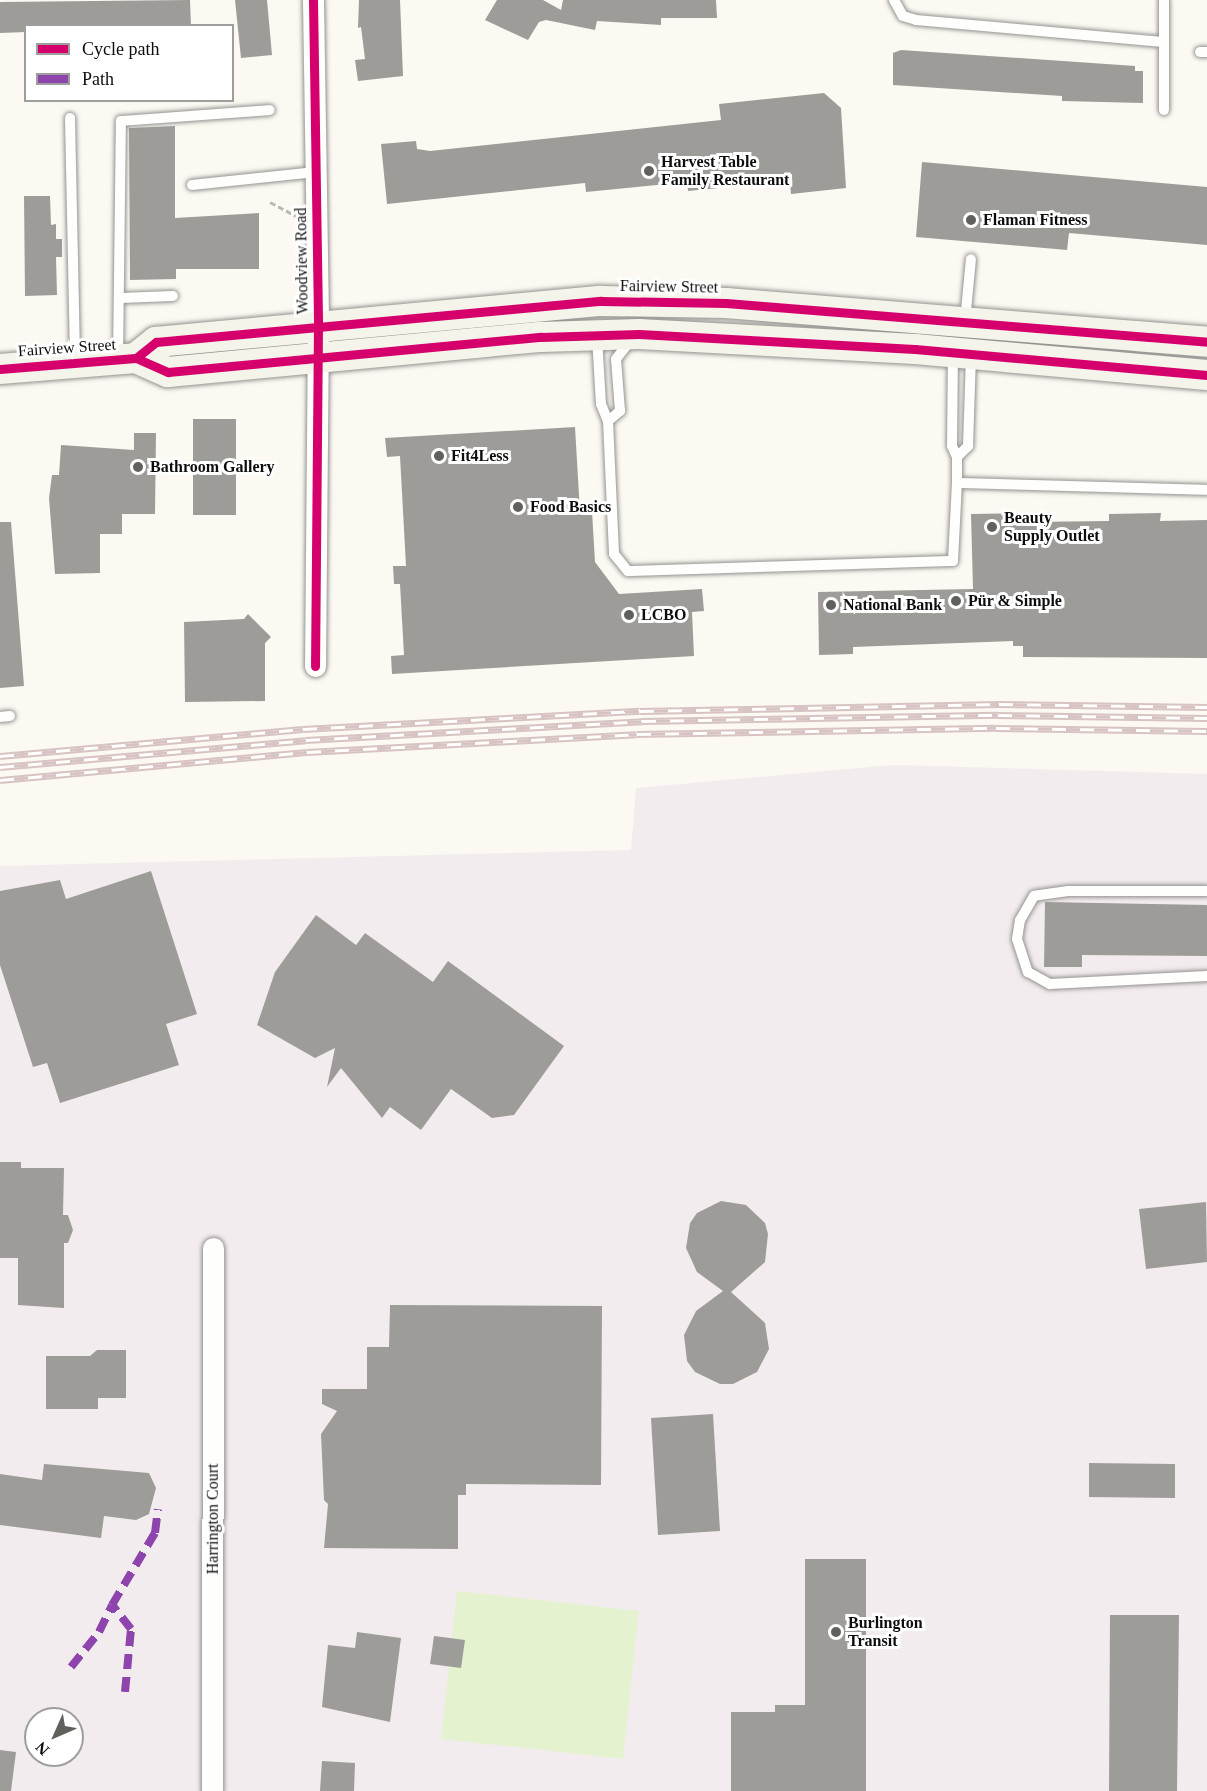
<!DOCTYPE html>
<html>
<head>
<meta charset="utf-8">
<style>
  body { margin:0 }
  #map { position:relative; width:1207px; height:1791px; overflow:hidden; background:#fbf9f2; font-family:"Times New Roman",serif }
  div>[style] { position:absolute }
  [style*='--x'] { left:calc(var(--x)*1px); top:calc(var(--y)*1px); width:calc(var(--w)*1px); rotate:calc(var(--a)*1deg) }
  .industrial>* { inset:0; background:#f3ecef }
  .green>* { inset:0; background:#e4f2d0 }
  .building>* { inset:0; background:#9e9c98 }
  .path>* { height:3px; margin-top:-1.5px; transform-origin:0; background:repeating-linear-gradient(90deg,#b8b8b6 0 6px,transparent 0 9px) }
  .roads { filter:drop-shadow(0 0 2px #949390) drop-shadow(0 0 2px #949390) }
  .lane>* { height:10px; margin:-5px; padding:0 5px; transform-origin:5px; border-radius:5px; background:#fefefd }
  .street>* { height:21px; margin:-10.5px; padding:0 10.5px; transform-origin:10.5px; border-radius:10.5px; background:#fefefd }
  .secondary>* { height:30px; margin:-15px; padding:0 15px; transform-origin:15px; border-radius:15px; background:#f5f4ea }
  .rail>* { height:7px; margin-top:-3.5px; transform-origin:0; background:repeating-linear-gradient(90deg,#fff 0 14px,#d8c3c3 0 28px); box-sizing:border-box; border-block:2px solid #d8c3c3 }
  .quiet>* { height:8px; margin-top:-4px; transform-origin:0; background:repeating-linear-gradient(90deg,#8e44ad 0 15px,transparent 0 23px) }
  .cycleway>* { height:9px; margin:-4.5px; padding:0 4.5px; transform-origin:4.5px; border-radius:4.5px; background:#d6006c }
  .dots>* { width:16px; height:16px; translate:-50% -50%; box-sizing:border-box; border:3px solid #fff; border-radius:50% }
  span { translate:-50% -50%; white-space:nowrap; text-align:center; line-height:1.15; -webkit-text-stroke:6px #fff; paint-order:stroke }
  .poi-label { font-size:16px; color:#0d0d0d; font-weight:700 }
  .left { translate:0 -50%; text-align:left }
  .street-label { font-size:16px; color:#0d0d0d }
  .legend { position:absolute; left:24px; top:24px; width:210px; height:78px; box-sizing:border-box; background:#fff; border:2px solid #9e9e9e; margin:0; padding:8px 10px; list-style:none; font-size:18px; color:#0d0d0d }
  .legend li { display:flex; align-items:center; gap:12px; height:30px }
  .legend b { width:30px; border:2px solid #9e9e9e }
  .north { position:absolute; left:24px; top:1707px; width:60px; height:60px; box-sizing:border-box; background:#fff; border:2px solid #9e9e9e; border-radius:50%; rotate:225deg; font-size:16px; font-weight:700; line-height:24px; text-align:center; color:#0d0d0d }
  .north::after { content:''; display:block; margin:auto; width:21px; height:27px; background:#60605d; clip-path:polygon(50% 0,100% 100%,50% 72%,0 100%) }
</style>
</head>
<body>
<div id="map">
  <div class="industrial">
    <i style="clip-path:polygon(evenodd,893px 765px,1207px 774px,1207px 1791px,0 1791px,0 866px,631px 850px,636px 788px,893px 765px,36px 1719px,72px 1719px,72px 1755px,36px 1755px,36px 1719px)"></i>
  </div>
  <div class="green">
    <i style="clip-path:polygon(457px 1591px,639px 1611px,623px 1759px,441px 1739px)"></i>
  </div>
  <div class="building">
    <i style="clip-path:polygon(190px 0,191px 26px,26px 26px,26px 32px,0 33px,0 2px)"></i>
    <i style="clip-path:polygon(235px 0,267px 0,272px 55px,241px 58px)"></i>
    <i style="clip-path:polygon(359px 0,400px 0,403px 76px,358px 81px,355px 60px,365px 59px,361px 27px,358px 28px)"></i>
    <i style="clip-path:polygon(497px 0,543px 0,561px 10px,563px 0,716px 0,717px 18px,661px 18px,661px 25px,597px 21px,595px 30px,546px 20px,539px 22px,528px 40px,485px 20px)"></i>
    <i style="clip-path:polygon(901px 50px,1135px 66px,1135px 71px,1143px 71px,1143px 103px,1062px 101px,1062px 96px,893px 85px,893px 53px)"></i>
    <i style="clip-path:polygon(824px 93px,841px 108px,846px 188px,791px 194px,790px 181px,688px 191px,687px 182px,586px 192px,585px 183px,387px 204px,381px 144px,416px 141px,417px 149px,430px 151px,721px 120px,719px 104px)"></i>
    <i style="clip-path:polygon(175px 126px,175px 218px,259px 213px,259px 269px,176px 269px,176px 279px,130px 280px,129px 128px)"></i>
    <i style="clip-path:polygon(922px 162px,1207px 187px,1207px 245px,1069px 233px,1067px 250px,916px 237px)"></i>
    <i style="clip-path:polygon(24px 196px,50px 196px,51px 225px,56px 224px,56px 239px,62px 239px,62px 257px,56px 257px,57px 295px,25px 296px)"></i>
    <i style="clip-path:polygon(193px 419px,236px 419px,236px 515px,193px 515px)"></i>
    <i style="clip-path:polygon(575px 427px,580px 512px,592px 511px,595px 562px,619px 594px,702px 589px,704px 611px,692px 612px,694px 656px,392px 674px,391px 656px,404px 655px,400px 584px,394px 584px,393px 566px,406px 566px,400px 456px,387px 457px,385px 438px)"></i>
    <i style="clip-path:polygon(134px 433px,156px 433px,155px 514px,122px 514px,122px 534px,100px 534px,100px 573px,55px 574px,49px 498px,52px 475px,59px 475px,61px 445px,134px 450px)"></i>
    <i style="clip-path:polygon(1026px 513px,1026px 522px,1109px 521px,1109px 514px,1161px 513px,1160px 521px,1207px 520px,1207px 658px,1023px 657px,1023px 646px,1013px 646px,1013px 641px,853px 647px,853px 654px,819px 655px,818px 592px,973px 589px,971px 514px)"></i>
    <i style="clip-path:polygon(0 522px,11px 522px,24px 686px,0 688px)"></i>
    <i style="clip-path:polygon(248px 614px,271px 637px,265px 643px,265px 701px,185px 702px,184px 622px,244px 619px)"></i>
    <i style="clip-path:polygon(151px 871px,197px 1014px,166px 1024px,179px 1065px,60px 1103px,47px 1063px,33px 1067px,0 965px,0 891px,60px 880px,66px 899px)"></i>
    <i style="clip-path:polygon(1045px 902px,1207px 905px,1207px 956px,1082px 955px,1082px 967px,1044px 967px)"></i>
    <i style="clip-path:polygon(316px 915px,356px 945px,365px 933px,433px 982px,448px 961px,564px 1046px,514px 1115px,492px 1118px,451px 1089px,421px 1130px,390px 1107px,382px 1118px,341px 1068px,327px 1087px,335px 1048px,315px 1058px,257px 1025px,275px 972px)"></i>
    <i style="clip-path:polygon(0 1162px,21px 1162px,21px 1168px,64px 1168px,63px 1215px,68px 1215px,73px 1230px,68px 1243px,64px 1243px,64px 1308px,18px 1305px,18px 1258px,0 1258px)"></i>
    <i style="clip-path:polygon(721px 1201px,746px 1205px,765px 1223px,768px 1234px,765px 1262px,731px 1292px,765px 1323px,769px 1349px,757px 1372px,733px 1384px,720px 1384px,695px 1372px,687px 1361px,684px 1335px,696px 1311px,723px 1291px,697px 1272px,686px 1248px,690px 1223px,697px 1213px)"></i>
    <i style="clip-path:polygon(1206px 1202px,1207px 1262px,1146px 1269px,1139px 1209px)"></i>
    <i style="clip-path:polygon(390px 1305px,602px 1306px,601px 1485px,466px 1484px,466px 1495px,458px 1495px,458px 1549px,324px 1548px,328px 1504px,324px 1500px,321px 1434px,337px 1411px,322px 1404px,322px 1389px,367px 1389px,367px 1347px,389px 1347px)"></i>
    <i style="clip-path:polygon(97px 1350px,126px 1350px,126px 1398px,98px 1398px,98px 1409px,46px 1409px,46px 1356px,90px 1356px)"></i>
    <i style="clip-path:polygon(713px 1414px,720px 1531px,658px 1535px,651px 1418px)"></i>
    <i style="clip-path:polygon(1089px 1463px,1175px 1464px,1175px 1498px,1089px 1497px)"></i>
    <i style="clip-path:polygon(44px 1464px,149px 1473px,156px 1488px,149px 1514px,136px 1520px,104px 1516px,101px 1538px,0 1525px,0 1474px,42px 1480px)"></i>
    <i style="clip-path:polygon(805px 1559px,866px 1559px,866px 1791px,731px 1791px,731px 1712px,775px 1712px,775px 1705px,805px 1705px)"></i>
    <i style="clip-path:polygon(1110px 1615px,1179px 1615px,1177px 1791px,1109px 1791px)"></i>
    <i style="clip-path:polygon(357px 1632px,401px 1638px,390px 1722px,322px 1707px,328px 1645px,355px 1648px)"></i>
    <i style="clip-path:polygon(434px 1636px,465px 1640px,461px 1668px,430px 1664px)"></i>
    <i style="clip-path:polygon(0 1750px,16px 1752px,11px 1791px,0 1791px)"></i>
    <i style="clip-path:polygon(322px 1761px,355px 1763px,354px 1791px,320px 1791px)"></i>
  </div>
  <div class="path">
    <i style="--x:270;--y:202;--w:30;--a:28"></i>
  </div>
  <div class="roads">
    <div class="lane">
      <i style="--x:894;--y:0;--w:18;--a:61"></i>
      <i style="--x:903;--y:16;--w:14;--a:17"></i>
      <i style="--x:916;--y:20;--w:248;--a:5.1"></i>
      <i style="--x:1200;--y:52;--w:7;--a:0"></i>
      <i style="--x:1164;--y:110;--w:110;--a:-90"></i>
      <i style="--x:70;--y:118;--w:243;--a:88.8"></i>
      <i style="--x:192;--y:185;--w:124;--a:-6"></i>
      <i style="--x:120;--y:298;--w:53;--a:-2.2"></i>
      <i style="--x:965;--y:321;--w:62;--a:-84.5"></i>
      <i style="--x:597;--y:337;--w:67;--a:86.6"></i>
      <i style="--x:601;--y:404;--w:18;--a:68"></i>
      <i style="--x:608;--y:421;--w:133;--a:87.4"></i>
      <i style="--x:614;--y:554;--w:22;--a:51"></i>
      <i style="--x:628;--y:571;--w:325;--a:-1.8"></i>
      <i style="--x:953;--y:561;--w:78;--a:-87.1"></i>
      <i style="--x:957;--y:483;--w:26;--a:-90"></i>
      <i style="--x:957;--y:457;--w:12;--a:-114"></i>
      <i style="--x:952;--y:446;--w:91;--a:-89.4"></i>
      <i style="--x:118;--y:358;--w:237;--a:-89.3"></i>
      <i style="--x:121;--y:121;--w:149;--a:-4.2"></i>
      <i style="--x:608;--y:421;--w:16;--a:-40"></i>
      <i style="--x:620;--y:411;--w:52;--a:-94.4"></i>
      <i style="--x:616;--y:359;--w:23;--a:-52"></i>
      <i style="--x:957;--y:457;--w:16;--a:-45"></i>
      <i style="--x:968;--y:446;--w:90;--a:-88.1"></i>
      <i style="--x:957;--y:483;--w:250;--a:1.6"></i>
      <i style="--x:0;--y:717;--w:10;--a:-6"></i>
      <i style="--x:1207;--y:891;--w:139;--a:180"></i>
      <i style="--x:1068;--y:891;--w:34;--a:172"></i>
      <i style="--x:1034;--y:896;--w:28;--a:120"></i>
      <i style="--x:1020;--y:920;--w:19;--a:99"></i>
      <i style="--x:1017;--y:939;--w:35;--a:72"></i>
      <i style="--x:1028;--y:972;--w:25;--a:29"></i>
      <i style="--x:1050;--y:984;--w:157;--a:-2.9"></i>
    </div>
    <div class="street">
      <i style="--x:313;--y:0;--w:326;--a:89.1"></i>
      <i style="--x:318;--y:326;--w:340;--a:90.5"></i>
      <i style="--x:212;--y:1791;--w:543;--a:-89.89"></i>
    </div>
    <div class="secondary">
      <i style="--x:136;--y:358;--w:26;--a:-39"></i>
      <i style="--x:156;--y:342;--w:447;--a:-5.3"></i>
      <i style="--x:601;--y:301;--w:125;--a:0.9"></i>
      <i style="--x:726;--y:303;--w:483;--a:4.6"></i>
      <i style="--x:0;--y:369;--w:136;--a:-4.6"></i>
      <i style="--x:136;--y:358;--w:35;--a:24"></i>
      <i style="--x:168;--y:372;--w:375;--a:-5.4"></i>
      <i style="--x:541;--y:337;--w:98;--a:-1.8"></i>
      <i style="--x:639;--y:334;--w:276;--a:3.1"></i>
      <i style="--x:915;--y:349;--w:293;--a:5.1"></i>
    </div>
  </div>
  <div class="rail">
    <i style="--x:0;--y:756;--w:304;--a:-5.1"></i>
    <i style="--x:303;--y:729;--w:337;--a:-3.1"></i>
    <i style="--x:640;--y:711;--w:359;--a:-1.1"></i>
    <i style="--x:999;--y:704;--w:208;--a:0.8"></i>
    <i style="--x:0;--y:767;--w:307;--a:-5"></i>
    <i style="--x:306;--y:740;--w:337;--a:-3.2"></i>
    <i style="--x:642;--y:721;--w:356;--a:-1"></i>
    <i style="--x:998;--y:715;--w:209;--a:0.8"></i>
    <i style="--x:0;--y:780;--w:308;--a:-5.2"></i>
    <i style="--x:307;--y:752;--w:330;--a:-3.1"></i>
    <i style="--x:637;--y:734;--w:359;--a:-1"></i>
    <i style="--x:996;--y:728;--w:211;--a:0.8"></i>
  </div>
  <div class="quiet">
    <i style="--x:71;--y:1667;--w:45;--a:-51.3"></i>
    <i style="--x:99;--y:1632;--w:30;--a:-64"></i>
    <i style="--x:125;--y:1692;--w:63;--a:-84.6"></i>
    <i style="--x:131;--y:1629;--w:31;--a:-128"></i>
    <i style="--x:112;--y:1605;--w:84;--a:-59.2"></i>
    <i style="--x:155;--y:1533;--w:24;--a:-83"></i>
  </div>
  <div class="cycleway">
    <i style="--x:313;--y:0;--w:326;--a:89.1"></i>
    <i style="--x:318;--y:326;--w:340;--a:90.5"></i>
    <i style="--x:136;--y:358;--w:26;--a:-39"></i>
    <i style="--x:156;--y:342;--w:447;--a:-5.3"></i>
    <i style="--x:601;--y:301;--w:125;--a:0.9"></i>
    <i style="--x:726;--y:303;--w:483;--a:4.6"></i>
    <i style="--x:0;--y:369;--w:136;--a:-4.6"></i>
    <i style="--x:136;--y:358;--w:35;--a:24"></i>
    <i style="--x:168;--y:372;--w:375;--a:-5.4"></i>
    <i style="--x:541;--y:337;--w:98;--a:-1.8"></i>
    <i style="--x:639;--y:334;--w:276;--a:3.1"></i>
    <i style="--x:915;--y:349;--w:293;--a:5.1"></i>
  </div>
  <div class="dots">
    <i style="left:649px;top:171px;background:#60605d"></i>
    <i style="left:971px;top:220px;background:#60605d"></i>
    <i style="left:439px;top:456px;background:#60605d"></i>
    <i style="left:138px;top:467px;background:#60605d"></i>
    <i style="left:518px;top:507px;background:#60605d"></i>
    <i style="left:992px;top:527px;background:#60605d"></i>
    <i style="left:956px;top:601px;background:#60605d"></i>
    <i style="left:831px;top:605px;background:#60605d"></i>
    <i style="left:629px;top:615px;background:#60605d"></i>
    <i style="left:836px;top:1632px;background:#60605d"></i>
  </div>
  <div class="poi-label">
    <span class="left" style="left:661px;top:171px">Harvest Table<br>Family Restaurant</span>
    <span class="left" style="left:983px;top:220px">Flaman Fitness</span>
    <span class="left" style="left:451px;top:456px">Fit4Less</span>
    <span class="left" style="left:150px;top:467px">Bathroom Gallery</span>
    <span class="left" style="left:530px;top:507px">Food Basics</span>
    <span class="left" style="left:1004px;top:527px">Beauty<br>Supply Outlet</span>
    <span class="left" style="left:968px;top:601px">Pür &amp; Simple</span>
    <span class="left" style="left:843px;top:605px">National Bank</span>
    <span class="left" style="left:641px;top:615px">LCBO</span>
    <span class="left" style="left:848px;top:1632px">Burlington<br>Transit</span>
  </div>
  <div class="street-label">
    <span style="left:302px;top:261px;rotate:-91deg">Woodview Road</span>
    <span style="left:669px;top:287px;rotate:1deg">Fairview Street</span>
    <span style="left:67px;top:348px;rotate:-4deg">Fairview Street</span>
    <span style="left:213px;top:1519px;rotate:-90deg">Harrington Court</span>
  </div>
  <ul class="legend">
  <li><b style="height:8px;background:#d6006c"></b>Cycle path</li>
  <li><b style="height:8px;background:#8e44ad"></b>Path</li>
  </ul>
  <div class="north">N</div>
</div>
</body>
</html>
